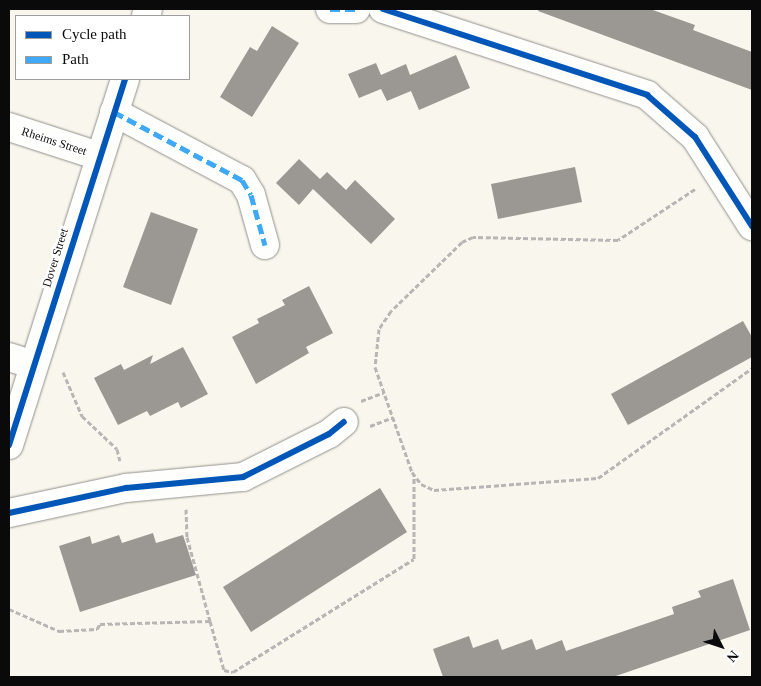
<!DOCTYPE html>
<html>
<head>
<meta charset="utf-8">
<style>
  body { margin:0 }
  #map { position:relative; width:761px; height:686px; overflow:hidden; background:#f9f6ed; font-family:"Times New Roman",serif }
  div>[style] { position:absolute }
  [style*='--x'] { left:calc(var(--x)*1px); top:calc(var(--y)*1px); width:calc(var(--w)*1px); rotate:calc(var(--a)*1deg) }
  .building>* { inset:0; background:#9b9894 }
  .path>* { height:3px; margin-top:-1.5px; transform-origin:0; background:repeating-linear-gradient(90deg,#b7b6b5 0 5px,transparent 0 7.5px) }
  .roads { filter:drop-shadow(0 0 1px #92908c) drop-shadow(0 0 1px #92908c) }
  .minor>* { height:28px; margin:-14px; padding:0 14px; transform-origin:14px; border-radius:14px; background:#fefefc }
  .quiet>* { height:5px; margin-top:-2.5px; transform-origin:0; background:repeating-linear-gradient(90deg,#3fa9f5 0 10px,transparent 0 15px) }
  .cycleway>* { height:6px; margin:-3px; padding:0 3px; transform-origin:3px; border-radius:3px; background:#0057b8 }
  span { translate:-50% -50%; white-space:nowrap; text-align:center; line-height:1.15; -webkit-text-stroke:5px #fff; paint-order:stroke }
  .street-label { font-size:12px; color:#0a0a0a }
  .frame { position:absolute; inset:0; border:10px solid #0a0a0a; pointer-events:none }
  .legend { position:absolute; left:15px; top:15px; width:175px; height:65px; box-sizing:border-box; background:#fff; border:1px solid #9d9d9d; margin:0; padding:6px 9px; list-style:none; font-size:15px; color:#0a0a0a }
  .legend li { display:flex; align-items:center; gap:10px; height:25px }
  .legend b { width:25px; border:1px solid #9d9d9d }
  .north { position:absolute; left:696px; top:621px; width:50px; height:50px; -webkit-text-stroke:4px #fff; paint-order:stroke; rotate:131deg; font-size:14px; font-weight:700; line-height:20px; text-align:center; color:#0a0a0a }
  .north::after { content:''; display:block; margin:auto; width:18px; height:22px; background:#0a0a0a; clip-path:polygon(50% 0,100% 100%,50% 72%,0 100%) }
</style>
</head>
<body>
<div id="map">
  <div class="building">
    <i style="clip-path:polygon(539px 9px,650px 9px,695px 25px,693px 30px,752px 52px,752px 90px,538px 11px)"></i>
    <i style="clip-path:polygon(272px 26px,299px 43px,252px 117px,220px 97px,250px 47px,257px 51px)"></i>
    <i style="clip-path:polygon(456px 55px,470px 88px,419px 110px,411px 91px,387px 101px,381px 89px,359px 98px,348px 74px,376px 63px,381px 75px,406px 64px,410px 75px)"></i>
    <i style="clip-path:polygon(299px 159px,320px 179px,327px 172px,346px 190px,355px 180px,395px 219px,371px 244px,313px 189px,299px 205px,276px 183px)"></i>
    <i style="clip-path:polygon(575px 167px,582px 202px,498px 219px,491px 184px)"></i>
    <i style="clip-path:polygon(151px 212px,198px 229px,171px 305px,123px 287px)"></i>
    <i style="clip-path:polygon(309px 286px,333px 333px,306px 347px,309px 353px,256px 384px,232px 337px,259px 323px,257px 319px,285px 305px,282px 300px)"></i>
    <i style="clip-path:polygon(743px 321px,752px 337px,752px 357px,628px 425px,611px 394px)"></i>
    <i style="clip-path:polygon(183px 347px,208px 394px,181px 408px,178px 402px,150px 416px,147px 411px,118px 425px,94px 378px,121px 364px,124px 370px,153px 355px,150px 364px)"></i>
    <i style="clip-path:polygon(380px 488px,407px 532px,251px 632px,223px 587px)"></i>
    <i style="clip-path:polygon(153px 533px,156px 543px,183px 535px,196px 575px,80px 612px,59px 546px,90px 536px,92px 544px,119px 535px,122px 543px)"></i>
    <i style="clip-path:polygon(733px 579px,750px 630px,613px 677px,443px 677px,433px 649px,469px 636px,473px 648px,498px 639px,502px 650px,532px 639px,536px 650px,562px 640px,566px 651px,674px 614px,672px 607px,701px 597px,698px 591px)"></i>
  </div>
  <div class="path">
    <i style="--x:695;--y:189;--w:92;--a:146.5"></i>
    <i style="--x:618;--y:240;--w:145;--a:-178.8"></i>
    <i style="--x:473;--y:237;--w:12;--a:156"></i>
    <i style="--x:462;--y:242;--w:99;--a:135.8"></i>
    <i style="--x:391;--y:311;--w:22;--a:124"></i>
    <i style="--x:379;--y:329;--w:38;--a:96"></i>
    <i style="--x:375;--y:367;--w:111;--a:70.6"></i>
    <i style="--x:412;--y:472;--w:15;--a:53"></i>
    <i style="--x:421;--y:484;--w:14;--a:25"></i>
    <i style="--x:434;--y:490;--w:164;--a:-4.2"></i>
    <i style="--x:598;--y:478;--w:189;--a:-35.5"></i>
    <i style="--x:63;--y:372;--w:48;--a:66.6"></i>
    <i style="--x:82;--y:416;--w:48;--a:43.3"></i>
    <i style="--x:117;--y:449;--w:12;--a:76"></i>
    <i style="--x:361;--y:401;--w:25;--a:-21"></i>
    <i style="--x:370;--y:426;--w:25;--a:-21"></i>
    <i style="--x:186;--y:509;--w:28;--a:88"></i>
    <i style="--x:187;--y:537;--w:87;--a:74.7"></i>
    <i style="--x:210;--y:621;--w:51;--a:74.1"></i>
    <i style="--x:224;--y:670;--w:9;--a:13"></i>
    <i style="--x:233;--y:672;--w:213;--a:-32"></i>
    <i style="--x:414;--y:559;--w:84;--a:-90"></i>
    <i style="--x:9;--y:609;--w:55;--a:23.7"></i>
    <i style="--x:59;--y:631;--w:38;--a:-3"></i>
    <i style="--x:97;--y:629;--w:6;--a:-59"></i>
    <i style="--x:100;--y:624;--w:110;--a:-1.6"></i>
  </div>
  <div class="roads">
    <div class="minor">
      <i style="--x:330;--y:9;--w:26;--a:0"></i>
      <i style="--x:383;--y:9;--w:278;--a:18"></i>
      <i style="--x:647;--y:95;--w:64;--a:41.2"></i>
      <i style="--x:695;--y:137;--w:106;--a:57.4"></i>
      <i style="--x:146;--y:16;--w:7;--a:-74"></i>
      <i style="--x:114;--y:112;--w:145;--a:28"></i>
      <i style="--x:242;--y:180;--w:17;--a:59"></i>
      <i style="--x:251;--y:195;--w:52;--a:74.4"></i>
      <i style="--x:9;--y:127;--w:95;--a:17.9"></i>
      <i style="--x:9;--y:357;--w:26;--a:18"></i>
      <i style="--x:9;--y:445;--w:384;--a:-72.4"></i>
      <i style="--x:9;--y:513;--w:120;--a:-12.1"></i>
      <i style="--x:126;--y:488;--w:118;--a:-5.4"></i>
      <i style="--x:243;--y:477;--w:96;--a:-26.6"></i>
      <i style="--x:329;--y:434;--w:19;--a:-39"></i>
    </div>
  </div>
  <div class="quiet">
    <i style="--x:330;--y:9;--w:26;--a:0"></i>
    <i style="--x:114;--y:112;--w:145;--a:28"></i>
    <i style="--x:242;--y:180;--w:17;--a:59"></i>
    <i style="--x:251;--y:195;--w:52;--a:74.4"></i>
  </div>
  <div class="cycleway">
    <i style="--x:383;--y:9;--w:278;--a:18"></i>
    <i style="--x:647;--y:95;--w:64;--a:41.2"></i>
    <i style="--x:695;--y:137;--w:106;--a:57.4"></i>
    <i style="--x:9;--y:445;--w:384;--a:-72.4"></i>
    <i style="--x:9;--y:513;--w:120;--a:-12.1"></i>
    <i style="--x:126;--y:488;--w:118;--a:-5.4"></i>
    <i style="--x:243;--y:477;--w:96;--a:-26.6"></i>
    <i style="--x:329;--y:434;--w:19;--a:-39"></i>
  </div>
  <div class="street-label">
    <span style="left:54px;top:142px;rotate:18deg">Rheims Street</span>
    <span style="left:56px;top:258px;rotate:-73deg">Dover Street</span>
  </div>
  <div class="frame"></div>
  <ul class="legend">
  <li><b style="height:6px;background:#0057b8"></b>Cycle path</li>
  <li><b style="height:6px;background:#3fa9f5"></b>Path</li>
  </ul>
  <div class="north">N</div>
</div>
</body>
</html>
